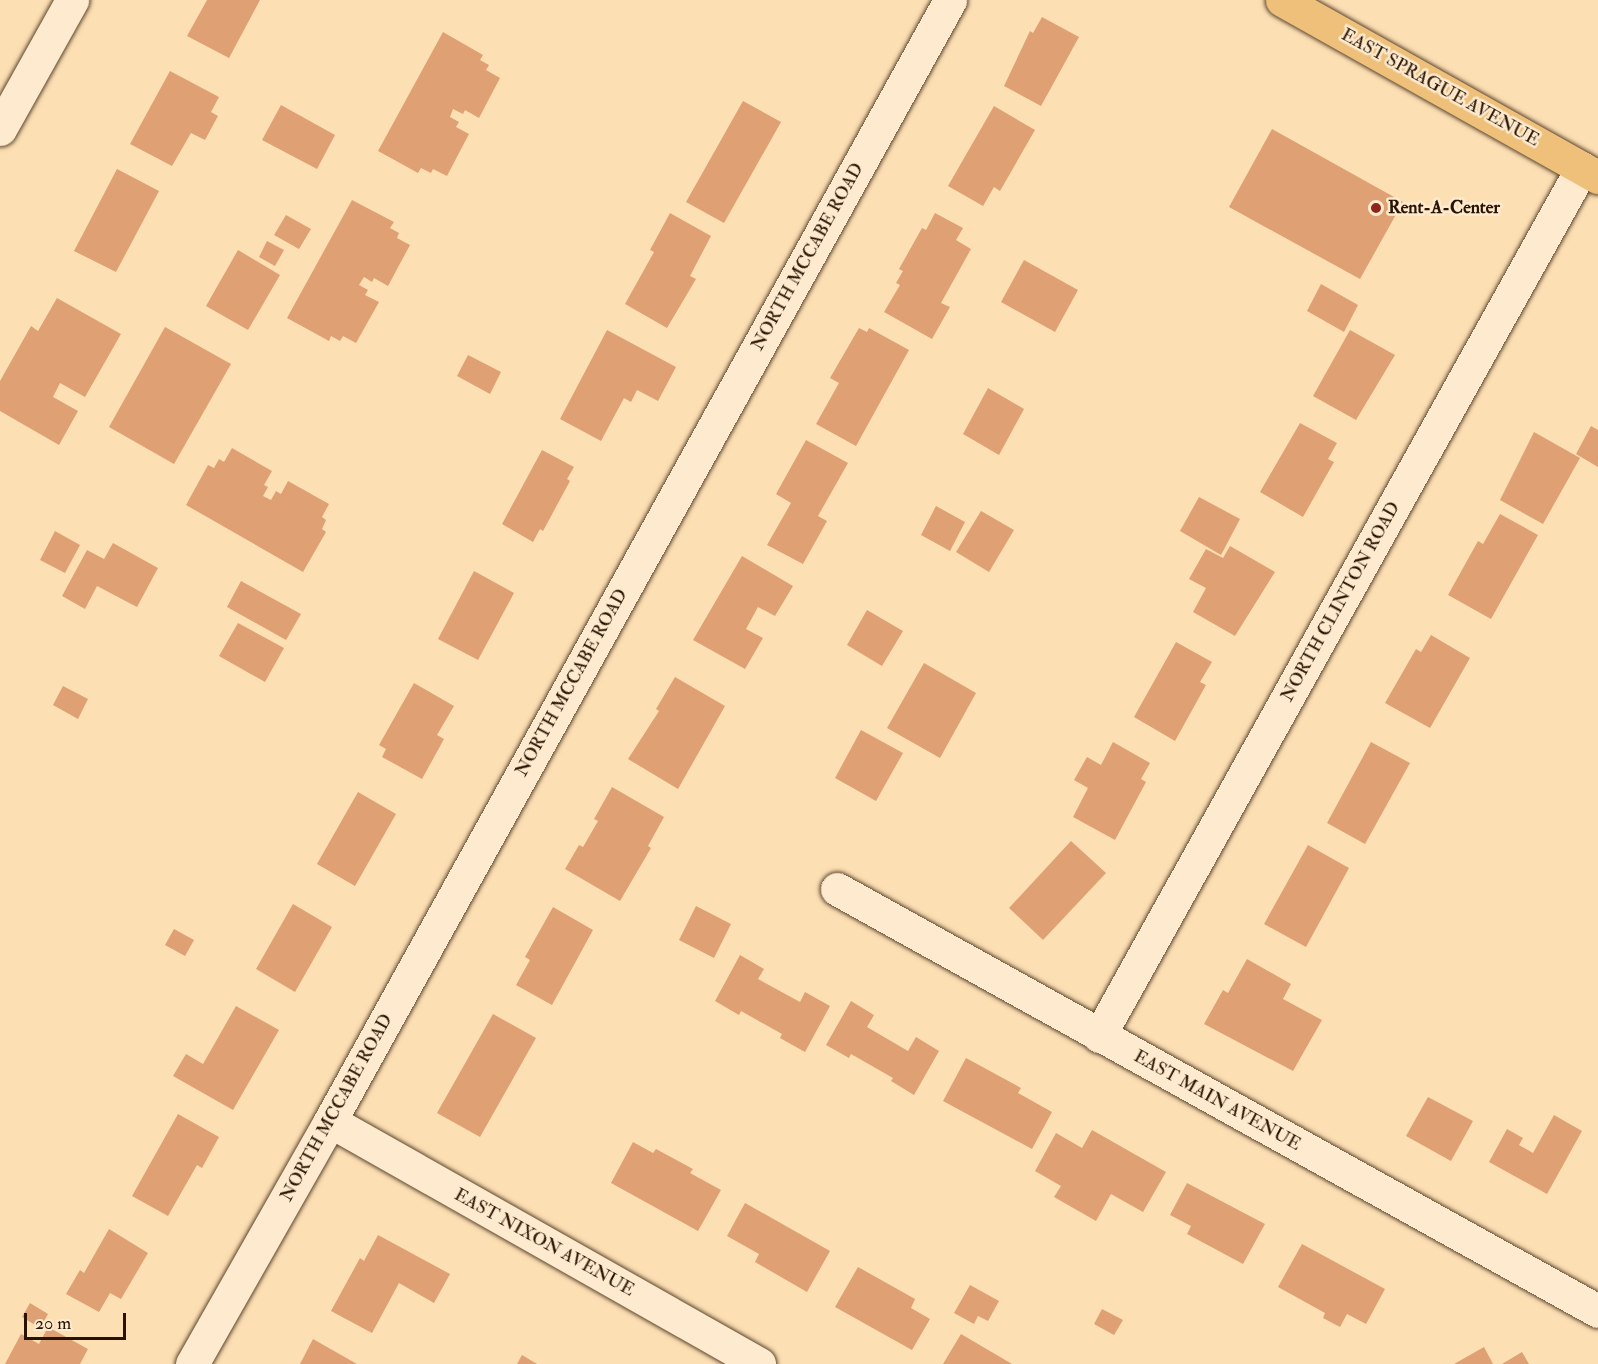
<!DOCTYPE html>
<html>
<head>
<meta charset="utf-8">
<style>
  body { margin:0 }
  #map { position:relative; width:1598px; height:1364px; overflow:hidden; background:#fddfb4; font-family:"IM FELL Double Pica",serif }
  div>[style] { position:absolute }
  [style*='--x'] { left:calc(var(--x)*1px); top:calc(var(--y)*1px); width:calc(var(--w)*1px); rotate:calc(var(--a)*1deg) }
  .building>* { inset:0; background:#dfa073 }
  .roads { filter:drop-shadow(0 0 2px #5c462d) drop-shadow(0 0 2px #5c462d) }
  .minor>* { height:33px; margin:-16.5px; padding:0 16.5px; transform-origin:16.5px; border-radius:16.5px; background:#feeace }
  .major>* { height:33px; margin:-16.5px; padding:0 16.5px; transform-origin:16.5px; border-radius:16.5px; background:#eec07a }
  .dots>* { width:16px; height:16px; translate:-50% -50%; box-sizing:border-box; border:3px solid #feeace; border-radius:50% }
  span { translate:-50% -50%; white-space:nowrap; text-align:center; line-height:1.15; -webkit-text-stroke:5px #feeace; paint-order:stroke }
  .street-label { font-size:18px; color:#271300 }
  .poi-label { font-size:18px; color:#271300; font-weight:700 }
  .left { translate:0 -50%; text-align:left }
  .scale { position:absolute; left:24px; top:1313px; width:102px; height:27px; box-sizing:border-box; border:3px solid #271300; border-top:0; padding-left:8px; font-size:18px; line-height:21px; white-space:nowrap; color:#271300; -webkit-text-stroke:4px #feeace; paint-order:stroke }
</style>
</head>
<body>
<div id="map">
  <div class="building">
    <i style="clip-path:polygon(207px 0,260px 0,229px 58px,187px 36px)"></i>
    <i style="clip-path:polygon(1042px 17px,1079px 37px,1041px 106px,1004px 86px,1030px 31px,1033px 33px)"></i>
    <i style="clip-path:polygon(443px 32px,483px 55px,480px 60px,489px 65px,486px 70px,500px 78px,479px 118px,465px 110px,463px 114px,453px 109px,450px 117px,459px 122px,456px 127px,469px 134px,447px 176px,433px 169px,431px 173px,421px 168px,418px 173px,378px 151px)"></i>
    <i style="clip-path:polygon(170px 71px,219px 97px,211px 112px,218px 116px,205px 140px,191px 133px,172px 166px,130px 144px)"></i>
    <i style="clip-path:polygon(743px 101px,781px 122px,724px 223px,686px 202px)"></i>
    <i style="clip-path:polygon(281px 105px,335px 135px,317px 169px,262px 140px)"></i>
    <i style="clip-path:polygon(994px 106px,1035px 130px,1000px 191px,994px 187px,983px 206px,948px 186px)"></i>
    <i style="clip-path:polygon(1272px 129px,1403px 202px,1360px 279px,1229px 207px)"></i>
    <i style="clip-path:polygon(117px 169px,159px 191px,116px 272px,74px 251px)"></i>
    <i style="clip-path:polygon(352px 200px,394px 222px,390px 228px,399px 233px,397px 238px,410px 245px,388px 286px,374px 278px,372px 282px,364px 277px,359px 285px,368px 290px,365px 295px,379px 302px,356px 343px,343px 336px,340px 341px,331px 336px,329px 341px,287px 318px)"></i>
    <i style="clip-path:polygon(670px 213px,711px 236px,690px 276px,696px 279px,667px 328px,625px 304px,654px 252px,650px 250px)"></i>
    <i style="clip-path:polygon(935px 213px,963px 228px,956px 240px,971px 249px,941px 303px,950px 307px,932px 339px,884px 312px,900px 285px,896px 283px,903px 271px,899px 269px,922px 228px,926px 230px)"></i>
    <i style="clip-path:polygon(286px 215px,311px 229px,299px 249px,274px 235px)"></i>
    <i style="clip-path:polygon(267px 241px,284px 250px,275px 266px,259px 257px)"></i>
    <i style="clip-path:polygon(238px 250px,280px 275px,248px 330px,206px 306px)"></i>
    <i style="clip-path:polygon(1024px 260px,1078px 290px,1055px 332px,1001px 302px)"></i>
    <i style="clip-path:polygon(1321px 284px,1358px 305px,1344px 332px,1307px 311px)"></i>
    <i style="clip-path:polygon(57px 298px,121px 334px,85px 397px,60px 383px,53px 397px,78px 411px,59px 445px,0 411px,0 381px,31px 326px,38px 331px)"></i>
    <i style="clip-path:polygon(165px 327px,231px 364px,174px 464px,109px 427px)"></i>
    <i style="clip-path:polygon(859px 328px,867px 332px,869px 328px,909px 350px,856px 446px,816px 424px,839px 383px,830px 378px)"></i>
    <i style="clip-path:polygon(607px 330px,676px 367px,658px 401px,637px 390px,631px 402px,624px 398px,601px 441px,560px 419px)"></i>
    <i style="clip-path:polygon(1350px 330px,1395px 355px,1356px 420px,1313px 396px)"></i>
    <i style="clip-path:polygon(468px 355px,501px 372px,490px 394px,457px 376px)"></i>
    <i style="clip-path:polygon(988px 388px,1024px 409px,999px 455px,963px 434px)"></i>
    <i style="clip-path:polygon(1300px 423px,1337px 443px,1328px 459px,1334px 462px,1303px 517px,1260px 492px)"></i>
    <i style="clip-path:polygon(1591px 426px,1598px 430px,1598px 467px,1576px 454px)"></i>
    <i style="clip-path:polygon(1534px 432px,1580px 458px,1543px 524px,1500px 500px)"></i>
    <i style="clip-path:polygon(806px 440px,848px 463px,818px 516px,827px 521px,803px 564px,767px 545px,791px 503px,776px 494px)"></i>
    <i style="clip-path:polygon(232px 448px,272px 471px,264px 485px,268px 487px,263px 496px,271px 500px,276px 491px,281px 494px,288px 481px,329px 504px,322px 517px,326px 520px,322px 529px,326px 532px,303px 572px,186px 505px,208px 465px,214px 468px,219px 459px,224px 462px)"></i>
    <i style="clip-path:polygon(542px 450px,574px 467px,567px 479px,570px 481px,543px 531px,540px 529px,533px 542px,502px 524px)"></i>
    <i style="clip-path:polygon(1199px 497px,1240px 519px,1221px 555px,1180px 531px)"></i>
    <i style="clip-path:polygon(936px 506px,965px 522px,950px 551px,921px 535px)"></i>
    <i style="clip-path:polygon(981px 511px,1014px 530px,989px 572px,956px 552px)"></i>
    <i style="clip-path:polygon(1500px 514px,1538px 535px,1491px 619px,1448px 595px,1478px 541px,1483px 544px)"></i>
    <i style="clip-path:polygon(55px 531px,80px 545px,65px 573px,40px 560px)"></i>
    <i style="clip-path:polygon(113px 543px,158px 568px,137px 607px,97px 586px,85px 609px,62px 596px,87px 550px,104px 559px)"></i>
    <i style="clip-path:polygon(1230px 546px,1275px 572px,1235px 636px,1193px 612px,1206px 588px,1189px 579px,1206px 549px,1223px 558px)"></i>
    <i style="clip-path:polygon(742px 556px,793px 586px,775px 616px,758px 607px,746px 629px,763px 638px,745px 669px,693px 640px)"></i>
    <i style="clip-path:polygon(474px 571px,514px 593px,478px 660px,438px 639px)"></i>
    <i style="clip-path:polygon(241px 581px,301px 614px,286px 640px,227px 607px)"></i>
    <i style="clip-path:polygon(867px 610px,903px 631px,882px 666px,847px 645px)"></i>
    <i style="clip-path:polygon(238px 623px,284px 648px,265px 682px,219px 656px)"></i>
    <i style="clip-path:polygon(1431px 635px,1470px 658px,1430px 728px,1385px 703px,1416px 649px,1421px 652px)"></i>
    <i style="clip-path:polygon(1176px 642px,1212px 662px,1200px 682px,1206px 685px,1175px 741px,1134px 717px)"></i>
    <i style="clip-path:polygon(924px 663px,976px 693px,940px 758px,887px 728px)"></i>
    <i style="clip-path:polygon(675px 677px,725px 706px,678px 789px,628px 759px,659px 711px,656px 709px)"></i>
    <i style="clip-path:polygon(414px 683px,454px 706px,437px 735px,444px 739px,422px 779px,382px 757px,386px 749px,379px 745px)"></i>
    <i style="clip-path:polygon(63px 686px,88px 699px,78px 719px,53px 705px)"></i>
    <i style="clip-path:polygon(861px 730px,903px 753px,876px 801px,835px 778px)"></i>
    <i style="clip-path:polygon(1113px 742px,1150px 763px,1141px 779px,1146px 782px,1115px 840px,1073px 817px,1088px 788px,1074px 780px,1087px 757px,1101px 765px)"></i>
    <i style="clip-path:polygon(1371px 742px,1410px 763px,1365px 844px,1327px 823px)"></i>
    <i style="clip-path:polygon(612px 787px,664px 817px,648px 846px,651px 848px,620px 901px,565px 869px,579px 845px,583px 847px,598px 821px,594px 819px)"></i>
    <i style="clip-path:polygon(358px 792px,396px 814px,355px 886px,317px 864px)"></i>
    <i style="clip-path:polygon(1071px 841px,1106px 873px,1043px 940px,1009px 908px)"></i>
    <i style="clip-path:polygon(1308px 845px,1349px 868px,1306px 947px,1264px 924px)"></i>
    <i style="clip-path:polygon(293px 904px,332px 927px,295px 992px,256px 969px)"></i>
    <i style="clip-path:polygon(696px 906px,731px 924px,714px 958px,679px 940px)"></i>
    <i style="clip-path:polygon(553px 907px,593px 930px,552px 1005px,516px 985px,530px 960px,525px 957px)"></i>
    <i style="clip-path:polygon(174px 929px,194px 940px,185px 956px,165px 945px)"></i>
    <i style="clip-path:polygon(740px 955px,764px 969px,758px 979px,800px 1002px,805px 992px,830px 1006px,805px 1052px,780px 1038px,782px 1034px,741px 1011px,739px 1015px,715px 1001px)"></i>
    <i style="clip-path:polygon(1247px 959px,1291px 984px,1283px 999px,1322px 1020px,1293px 1071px,1204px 1024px,1223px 990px,1228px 993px)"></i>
    <i style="clip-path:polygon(851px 1001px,874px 1015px,867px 1027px,908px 1051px,916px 1037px,939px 1051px,914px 1095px,891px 1081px,893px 1078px,851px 1054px,849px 1058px,826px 1045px)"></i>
    <i style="clip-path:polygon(236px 1006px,279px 1030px,233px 1110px,173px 1076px,186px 1054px,203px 1064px)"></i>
    <i style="clip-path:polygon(493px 1014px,536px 1038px,480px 1137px,437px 1113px)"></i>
    <i style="clip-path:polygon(966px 1058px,1021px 1088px,1018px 1093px,1052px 1112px,1032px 1149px,943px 1101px)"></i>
    <i style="clip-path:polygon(1428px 1097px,1473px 1121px,1451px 1161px,1406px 1136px)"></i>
    <i style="clip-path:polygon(178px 1114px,219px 1137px,202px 1168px,197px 1165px,168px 1216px,132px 1196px)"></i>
    <i style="clip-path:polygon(1554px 1115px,1582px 1131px,1547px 1194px,1489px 1162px,1507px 1129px,1523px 1138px,1519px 1145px,1533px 1153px)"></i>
    <i style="clip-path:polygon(1092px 1130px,1166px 1172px,1143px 1212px,1111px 1194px,1096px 1221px,1054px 1197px,1061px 1186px,1035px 1171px,1056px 1133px,1082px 1148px)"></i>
    <i style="clip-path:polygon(633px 1142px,653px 1153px,656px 1149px,693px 1169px,690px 1173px,721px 1190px,698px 1231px,611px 1183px)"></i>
    <i style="clip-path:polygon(1187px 1183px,1265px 1224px,1243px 1264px,1187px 1234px,1191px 1226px,1170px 1215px)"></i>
    <i style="clip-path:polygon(745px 1203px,830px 1251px,807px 1292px,755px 1262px,759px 1254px,727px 1236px)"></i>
    <i style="clip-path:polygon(109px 1229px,148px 1253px,121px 1299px,110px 1293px,99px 1312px,66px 1294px,80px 1270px,84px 1273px)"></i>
    <i style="clip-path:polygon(378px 1235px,450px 1274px,434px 1303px,399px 1283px,372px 1333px,331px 1311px,360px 1258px,364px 1261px)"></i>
    <i style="clip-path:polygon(1302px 1244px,1385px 1289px,1366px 1324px,1347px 1314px,1340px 1327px,1323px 1318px,1325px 1313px,1278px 1287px)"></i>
    <i style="clip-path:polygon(858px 1267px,915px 1299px,911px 1308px,930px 1319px,912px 1350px,835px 1307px)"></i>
    <i style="clip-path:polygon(970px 1285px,999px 1301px,988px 1321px,978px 1316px,974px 1324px,954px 1313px)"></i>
    <i style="clip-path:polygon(30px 1303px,48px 1314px,40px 1328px,22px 1317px)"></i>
    <i style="clip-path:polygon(1102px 1309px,1123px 1320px,1114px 1335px,1094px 1324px)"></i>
    <i style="clip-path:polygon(48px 1327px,88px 1349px,80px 1364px,5px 1364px,21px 1334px,39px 1344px)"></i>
    <i style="clip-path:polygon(961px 1334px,1012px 1364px,943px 1364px)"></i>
    <i style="clip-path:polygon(313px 1339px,357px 1364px,300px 1364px)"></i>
    <i style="clip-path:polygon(1484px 1347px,1493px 1364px,1454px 1364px)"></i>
    <i style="clip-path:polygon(1522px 1352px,1529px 1364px,1502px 1364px)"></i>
    <i style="clip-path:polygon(522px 1355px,537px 1364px,517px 1364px)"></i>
  </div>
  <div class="roads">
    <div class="minor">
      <i style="--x:0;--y:129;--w:148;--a:-60.8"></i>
      <i style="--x:837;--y:889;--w:870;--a:29.01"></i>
      <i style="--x:1099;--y:1036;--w:993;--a:-60.91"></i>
      <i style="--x:330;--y:1121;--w:493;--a:29.5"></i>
      <i style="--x:192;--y:1364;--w:279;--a:-60.4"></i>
      <i style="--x:330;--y:1121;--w:1281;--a:-61.05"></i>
    </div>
    <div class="major">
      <i style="--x:1282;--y:0;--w:362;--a:29.3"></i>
    </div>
  </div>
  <div class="dots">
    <i style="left:1376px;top:208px;background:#8f2418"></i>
  </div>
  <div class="street-label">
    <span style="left:1440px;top:88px;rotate:29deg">EAST SPRAGUE AVENUE</span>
    <span style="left:808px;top:257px;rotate:-61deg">NORTH MCCABE ROAD</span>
    <span style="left:1341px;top:602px;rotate:-61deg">NORTH CLINTON ROAD</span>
    <span style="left:572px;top:683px;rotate:-61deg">NORTH MCCABE ROAD</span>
    <span style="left:1217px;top:1101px;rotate:29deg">EAST MAIN AVENUE</span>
    <span style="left:337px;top:1108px;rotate:-61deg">NORTH MCCABE ROAD</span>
    <span style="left:544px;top:1243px;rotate:29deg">EAST NIXON AVENUE</span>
  </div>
  <div class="poi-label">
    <span class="left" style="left:1388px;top:208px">Rent-A-Center</span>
  </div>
  <div class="scale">20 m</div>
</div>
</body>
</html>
